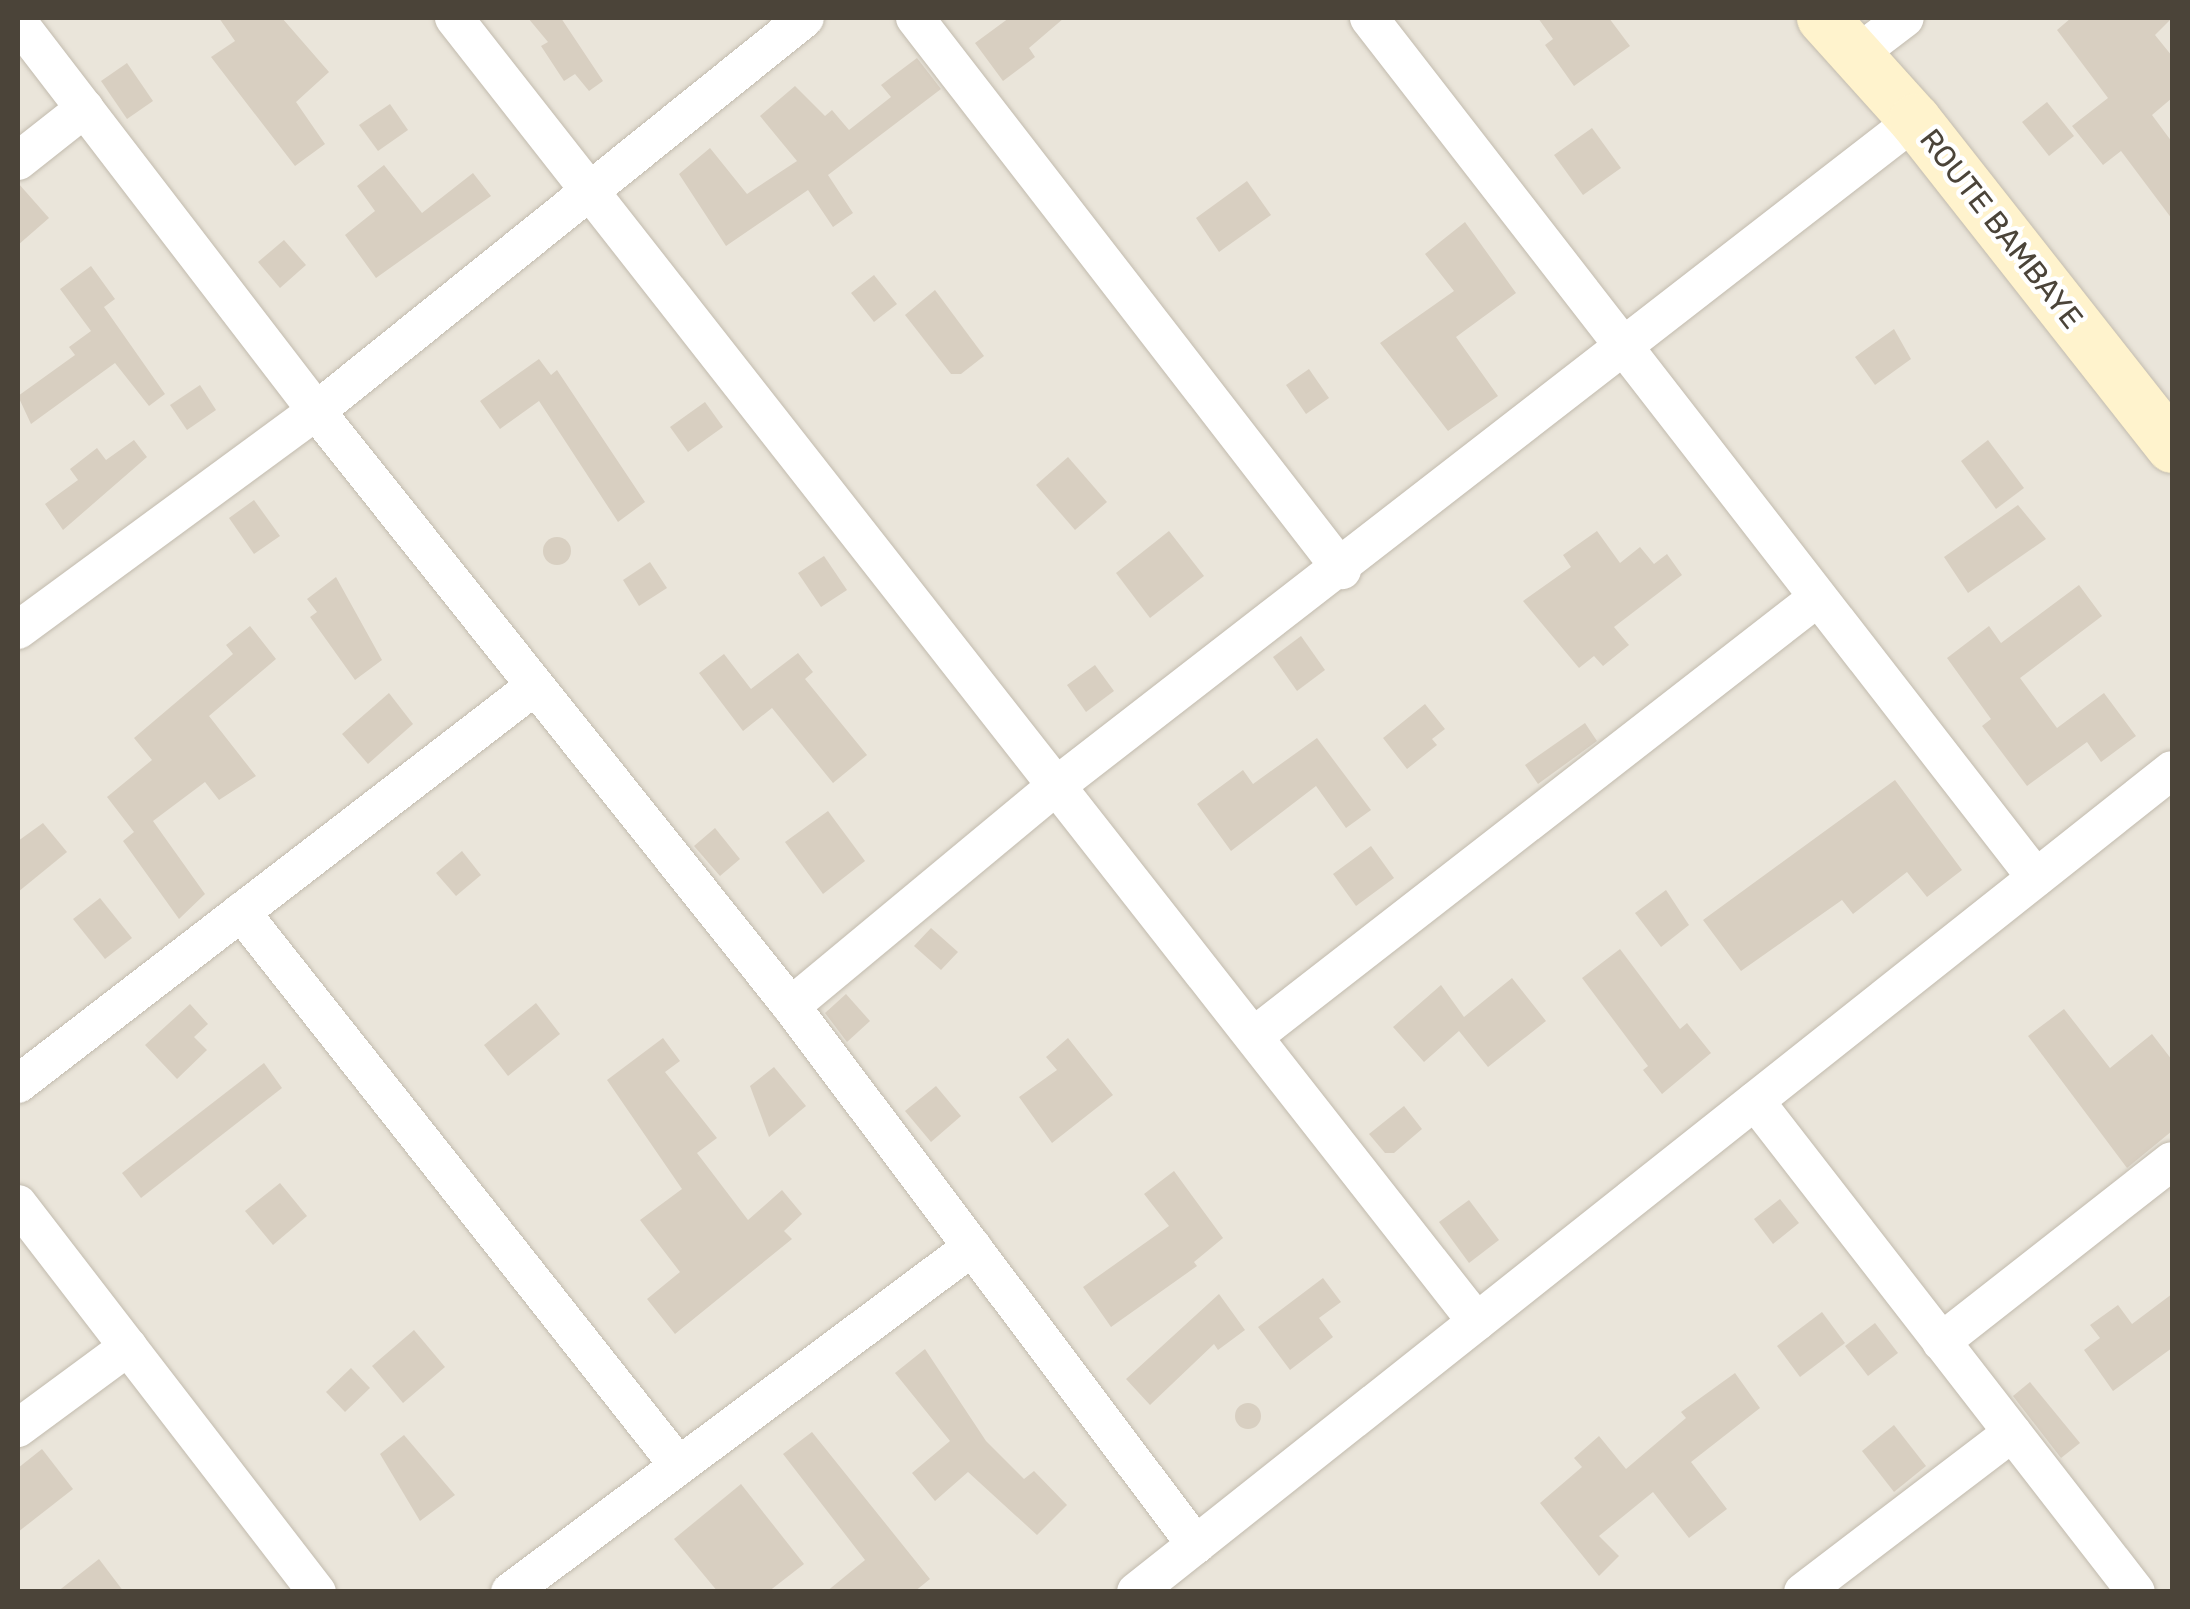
<!DOCTYPE html>
<html>
<head>
<meta charset="utf-8">
<style>
  body { margin:0 }
  #map { position:relative; width:2190px; height:1609px; overflow:hidden; background:#f6f3ec; font-family:Rubik,sans-serif }
  div>[style] { position:absolute }
  [style*='--x'] { left:calc(var(--x)*1px); top:calc(var(--y)*1px); width:calc(var(--w)*1px); rotate:calc(var(--a)*1deg) }
  .residential>* { inset:0; background:#eae5da }
  .building>* { inset:0; background:#d8cfc1 }
  .round { border-radius:50% }
  .roads { filter:drop-shadow(0 0 2px #c2bbae) drop-shadow(0 0 2px #c2bbae) }
  .street>* { height:38px; margin:-19px; padding:0 19px; transform-origin:19px; border-radius:19px; background:#fff }
  .secondary>* { height:52px; margin:-26px; padding:0 26px; transform-origin:26px; border-radius:26px; background:#fff3cd }
  span { translate:-50% -50%; white-space:nowrap; text-align:center; line-height:1.15; -webkit-text-stroke:9px #fff; paint-order:stroke }
  .street-label { font-size:30px; color:#4b4439 }
  .frame { position:absolute; inset:0; border:20px solid #4b4439; pointer-events:none }
</style>
</head>
<body>
<div id="map">
  <div class="residential">
    <i style="clip-path:polygon(18px 18px,2172px 18px,2172px 1591px,18px 1591px)"></i>
  </div>
  <div class="building">
    <i style="clip-path:polygon(219px 18px,282px 18px,329px 72px,296px 102px,325px 144px,295px 166px,211px 57px,235px 41px)"></i>
    <i style="clip-path:polygon(528px 18px,561px 18px,603px 81px,589px 91px,575px 74px,564px 81px,541px 46px,548px 42px)"></i>
    <i style="clip-path:polygon(1009px 18px,1064px 18px,1029px 48px,1035px 57px,1003px 81px,975px 43px)"></i>
    <i style="clip-path:polygon(1538px 18px,1609px 18px,1630px 46px,1574px 86px,1545px 45px,1553px 39px)"></i>
    <i style="clip-path:polygon(2071px 18px,2172px 18px,2155px 35px,2172px 56px,2172px 98px,2152px 115px,2172px 142px,2172px 219px,2121px 151px,2103px 165px,2072px 126px,2108px 98px,2057px 30px)"></i>
    <i style="clip-path:polygon(917px 58px,941px 89px,828px 175px,853px 213px,833px 227px,808px 190px,726px 246px,679px 174px,710px 148px,747px 194px,797px 161px,760px 116px,795px 86px,825px 116px,832px 110px,849px 130px,891px 97px,881px 85px)"></i>
    <i style="clip-path:polygon(127px 63px,153px 101px,127px 119px,101px 81px)"></i>
    <i style="clip-path:polygon(2047px 102px,2074px 136px,2049px 156px,2022px 122px)"></i>
    <i style="clip-path:polygon(390px 104px,408px 130px,378px 151px,359px 125px)"></i>
    <i style="clip-path:polygon(1592px 128px,1621px 168px,1583px 195px,1554px 155px)"></i>
    <i style="clip-path:polygon(384px 165px,422px 213px,473px 173px,491px 196px,376px 278px,345px 235px,375px 211px,357px 186px)"></i>
    <i style="clip-path:polygon(1247px 181px,1271px 215px,1219px 252px,1196px 218px)"></i>
    <i style="clip-path:polygon(18px 183px,49px 218px,18px 245px)"></i>
    <i style="clip-path:polygon(1465px 222px,1516px 293px,1456px 337px,1498px 396px,1448px 431px,1380px 343px,1454px 291px,1425px 254px)"></i>
    <i style="clip-path:polygon(284px 240px,306px 265px,280px 288px,258px 262px)"></i>
    <i style="clip-path:polygon(91px 266px,115px 299px,104px 307px,165px 394px,149px 406px,115px 363px,31px 424px,18px 396px,75px 355px,69px 347px,91px 331px,60px 289px)"></i>
    <i style="clip-path:polygon(874px 275px,897px 304px,874px 322px,851px 293px)"></i>
    <i style="clip-path:polygon(935px 290px,984px 356px,961px 374px,951px 374px,905px 315px)"></i>
    <i style="clip-path:polygon(1894px 329px,1911px 359px,1875px 385px,1855px 357px)"></i>
    <i style="clip-path:polygon(539px 359px,551px 375px,557px 370px,645px 502px,618px 522px,539px 401px,500px 429px,480px 401px)"></i>
    <i style="clip-path:polygon(1309px 369px,1329px 398px,1306px 414px,1286px 385px)"></i>
    <i style="clip-path:polygon(200px 385px,216px 410px,187px 430px,170px 405px)"></i>
    <i style="clip-path:polygon(705px 402px,723px 427px,688px 452px,670px 427px)"></i>
    <i style="clip-path:polygon(134px 440px,147px 457px,63px 530px,45px 504px,78px 480px,70px 469px,97px 448px,106px 460px)"></i>
    <i style="clip-path:polygon(1988px 440px,2024px 488px,1996px 509px,1961px 461px)"></i>
    <i style="clip-path:polygon(1068px 457px,1107px 502px,1075px 530px,1036px 485px)"></i>
    <i style="clip-path:polygon(254px 500px,280px 536px,254px 554px,229px 518px)"></i>
    <i style="clip-path:polygon(2018px 505px,2046px 539px,1968px 593px,1944px 557px)"></i>
    <i style="clip-path:polygon(1169px 531px,1204px 576px,1150px 618px,1116px 573px)"></i>
    <i style="clip-path:polygon(1597px 531px,1620px 563px,1640px 547px,1654px 564px,1667px 554px,1682px 575px,1614px 627px,1629px 645px,1603px 666px,1594px 656px,1579px 668px,1523px 601px,1571px 567px,1563px 555px)"></i>
    <i class="round" style="left:543px;top:537px;width:28px;height:28px"></i>
    <i style="clip-path:polygon(824px 556px,847px 590px,821px 607px,798px 573px)"></i>
    <i style="clip-path:polygon(650px 562px,667px 588px,639px 606px,623px 580px)"></i>
    <i style="clip-path:polygon(336px 577px,382px 660px,355px 680px,310px 617px,317px 612px,307px 599px)"></i>
    <i style="clip-path:polygon(2079px 585px,2102px 616px,2020px 678px,2057px 728px,2104px 693px,2136px 736px,2101px 762px,2087px 742px,2027px 786px,1982px 726px,1991px 719px,1947px 658px,1989px 626px,2001px 643px)"></i>
    <i style="clip-path:polygon(250px 626px,276px 659px,209px 716px,256px 776px,219px 800px,205px 782px,153px 821px,205px 894px,179px 919px,123px 841px,134px 832px,107px 797px,152px 760px,134px 738px,233px 654px,226px 645px)"></i>
    <i style="clip-path:polygon(1301px 636px,1325px 670px,1297px 691px,1273px 657px)"></i>
    <i style="clip-path:polygon(798px 653px,813px 672px,805px 679px,867px 755px,833px 783px,772px 708px,743px 731px,699px 673px,724px 654px,751px 689px)"></i>
    <i style="clip-path:polygon(1095px 665px,1114px 691px,1086px 712px,1067px 685px)"></i>
    <i style="clip-path:polygon(389px 693px,413px 724px,368px 764px,342px 734px)"></i>
    <i style="clip-path:polygon(1425px 704px,1445px 729px,1432px 739px,1437px 745px,1407px 769px,1383px 738px)"></i>
    <i style="clip-path:polygon(1585px 723px,1597px 741px,1538px 784px,1525px 765px)"></i>
    <i style="clip-path:polygon(1317px 738px,1371px 810px,1346px 828px,1316px 786px,1231px 851px,1197px 804px,1243px 770px,1253px 784px)"></i>
    <i style="clip-path:polygon(1895px 780px,1962px 870px,1927px 897px,1907px 872px,1853px 914px,1842px 900px,1741px 971px,1703px 920px)"></i>
    <i style="clip-path:polygon(828px 811px,865px 861px,823px 894px,785px 842px)"></i>
    <i style="clip-path:polygon(43px 823px,67px 852px,18px 892px,18px 841px)"></i>
    <i style="clip-path:polygon(715px 828px,740px 859px,720px 876px,694px 846px)"></i>
    <i style="clip-path:polygon(1371px 846px,1394px 878px,1356px 906px,1333px 874px)"></i>
    <i style="clip-path:polygon(462px 851px,481px 875px,456px 896px,436px 873px)"></i>
    <i style="clip-path:polygon(1666px 890px,1689px 925px,1661px 947px,1635px 913px)"></i>
    <i style="clip-path:polygon(100px 898px,132px 938px,105px 959px,73px 919px)"></i>
    <i style="clip-path:polygon(931px 928px,958px 952px,941px 970px,914px 946px)"></i>
    <i style="clip-path:polygon(1620px 949px,1680px 1029px,1687px 1023px,1711px 1053px,1662px 1094px,1643px 1070px,1648px 1066px,1582px 978px)"></i>
    <i style="clip-path:polygon(1512px 978px,1546px 1021px,1488px 1067px,1459px 1031px,1424px 1062px,1393px 1027px,1441px 985px,1464px 1017px)"></i>
    <i style="clip-path:polygon(846px 994px,870px 1021px,847px 1042px,825px 1013px)"></i>
    <i style="clip-path:polygon(536px 1003px,560px 1034px,508px 1076px,484px 1045px)"></i>
    <i style="clip-path:polygon(190px 1004px,208px 1024px,194px 1037px,207px 1050px,177px 1079px,145px 1045px)"></i>
    <i style="clip-path:polygon(2064px 1009px,2110px 1068px,2152px 1034px,2172px 1060px,2172px 1131px,2127px 1168px,2028px 1036px)"></i>
    <i style="clip-path:polygon(663px 1038px,680px 1061px,665px 1072px,717px 1138px,697px 1153px,748px 1220px,782px 1190px,802px 1214px,784px 1231px,792px 1239px,675px 1334px,647px 1299px,680px 1272px,640px 1220px,682px 1189px,607px 1080px)"></i>
    <i style="clip-path:polygon(1068px 1038px,1113px 1095px,1052px 1143px,1019px 1097px,1057px 1070px,1046px 1057px)"></i>
    <i style="clip-path:polygon(264px 1063px,282px 1088px,141px 1198px,122px 1173px)"></i>
    <i style="clip-path:polygon(774px 1067px,806px 1106px,769px 1137px,750px 1086px)"></i>
    <i style="clip-path:polygon(936px 1086px,961px 1116px,931px 1142px,905px 1111px)"></i>
    <i style="clip-path:polygon(1404px 1106px,1422px 1129px,1394px 1153px,1385px 1153px,1369px 1134px)"></i>
    <i style="clip-path:polygon(1174px 1171px,1223px 1238px,1194px 1262px,1197px 1266px,1111px 1327px,1083px 1287px,1169px 1226px,1144px 1194px)"></i>
    <i style="clip-path:polygon(280px 1183px,307px 1216px,273px 1245px,245px 1211px)"></i>
    <i style="clip-path:polygon(1780px 1199px,1799px 1223px,1773px 1244px,1754px 1219px)"></i>
    <i style="clip-path:polygon(1469px 1200px,1499px 1240px,1469px 1263px,1439px 1222px)"></i>
    <i style="clip-path:polygon(1323px 1278px,1341px 1302px,1319px 1318px,1333px 1337px,1290px 1370px,1258px 1327px)"></i>
    <i style="clip-path:polygon(1219px 1294px,1245px 1330px,1218px 1350px,1214px 1344px,1150px 1405px,1126px 1379px)"></i>
    <i style="clip-path:polygon(2172px 1294px,2172px 1348px,2113px 1391px,2084px 1350px,2100px 1338px,2090px 1325px,2118px 1305px,2132px 1324px)"></i>
    <i style="clip-path:polygon(1822px 1312px,1845px 1343px,1800px 1377px,1777px 1346px)"></i>
    <i style="clip-path:polygon(1875px 1323px,1898px 1353px,1868px 1376px,1845px 1346px)"></i>
    <i style="clip-path:polygon(414px 1330px,445px 1367px,403px 1403px,372px 1366px)"></i>
    <i style="clip-path:polygon(925px 1349px,986px 1441px,1024px 1479px,1034px 1471px,1067px 1505px,1037px 1535px,968px 1472px,935px 1501px,912px 1473px,950px 1441px,895px 1373px)"></i>
    <i style="clip-path:polygon(351px 1368px,370px 1388px,345px 1412px,326px 1392px)"></i>
    <i style="clip-path:polygon(1735px 1373px,1760px 1408px,1691px 1462px,1727px 1509px,1689px 1538px,1653px 1492px,1599px 1536px,1619px 1556px,1599px 1576px,1540px 1503px,1582px 1467px,1574px 1458px,1599px 1436px,1626px 1469px,1686px 1418px,1681px 1412px)"></i>
    <i style="clip-path:polygon(2030px 1382px,2080px 1443px,2061px 1458px,2013px 1396px)"></i>
    <i class="round" style="left:1235px;top:1403px;width:26px;height:26px"></i>
    <i style="clip-path:polygon(1894px 1425px,1926px 1466px,1894px 1492px,1862px 1451px)"></i>
    <i style="clip-path:polygon(812px 1432px,930px 1579px,914px 1592px,826px 1592px,865px 1560px,783px 1454px)"></i>
    <i style="clip-path:polygon(404px 1435px,455px 1495px,420px 1521px,380px 1454px)"></i>
    <i style="clip-path:polygon(42px 1449px,73px 1489px,18px 1532px,18px 1468px)"></i>
    <i style="clip-path:polygon(741px 1484px,804px 1564px,768px 1592px,718px 1592px,674px 1539px)"></i>
    <i style="clip-path:polygon(99px 1559px,124px 1592px,57px 1592px)"></i>
  </div>
  <div class="roads">
    <div class="street">
      <i style="--x:454;--y:18;--w:1657;--a:51.89"></i>
      <i style="--x:915;--y:18;--w:698;--a:52.28"></i>
      <i style="--x:1369;--y:18;--w:1088;--a:52.2"></i>
      <i style="--x:18;--y:22;--w:490;--a:52.5"></i>
      <i style="--x:316;--y:411;--w:761;--a:51.4"></i>
      <i style="--x:791;--y:1006;--w:674;--a:53.08"></i>
      <i style="--x:1856;--y:55;--w:61;--a:-37.1"></i>
      <i style="--x:18;--y:161;--w:85;--a:-38.3"></i>
      <i style="--x:18;--y:630;--w:370;--a:-36.3"></i>
      <i style="--x:316;--y:411;--w:627;--a:-38.79"></i>
      <i style="--x:241;--y:912;--w:706;--a:51.67"></i>
      <i style="--x:791;--y:1006;--w:344;--a:-39.7"></i>
      <i style="--x:1056;--y:786;--w:1087;--a:-37.79"></i>
      <i style="--x:1254;--y:1036;--w:713;--a:-37.88"></i>
      <i style="--x:18;--y:1084;--w:652;--a:-37.59"></i>
      <i style="--x:1755;--y:1101;--w:621;--a:52.19"></i>
      <i style="--x:18;--y:1204;--w:490;--a:52.4"></i>
      <i style="--x:1941;--y:1342;--w:293;--a:-38.1"></i>
      <i style="--x:18;--y:1428;--w:137;--a:-36.4"></i>
      <i style="--x:510;--y:1592;--w:577;--a:-36.75"></i>
      <i style="--x:1136;--y:1592;--w:1322;--a:-38.43"></i>
      <i style="--x:1803;--y:1592;--w:263;--a:-37.3"></i>
    </div>
    <div class="secondary">
      <i style="--x:1823;--y:18;--w:137;--a:48"></i>
      <i style="--x:1915;--y:120;--w:416;--a:51.8"></i>
    </div>
  </div>
  <div class="street-label">
    <span style="left:2001px;top:229px;rotate:52deg">ROUTE BAMBAYE</span>
  </div>
  <div class="frame"></div>
</div>
</body>
</html>
